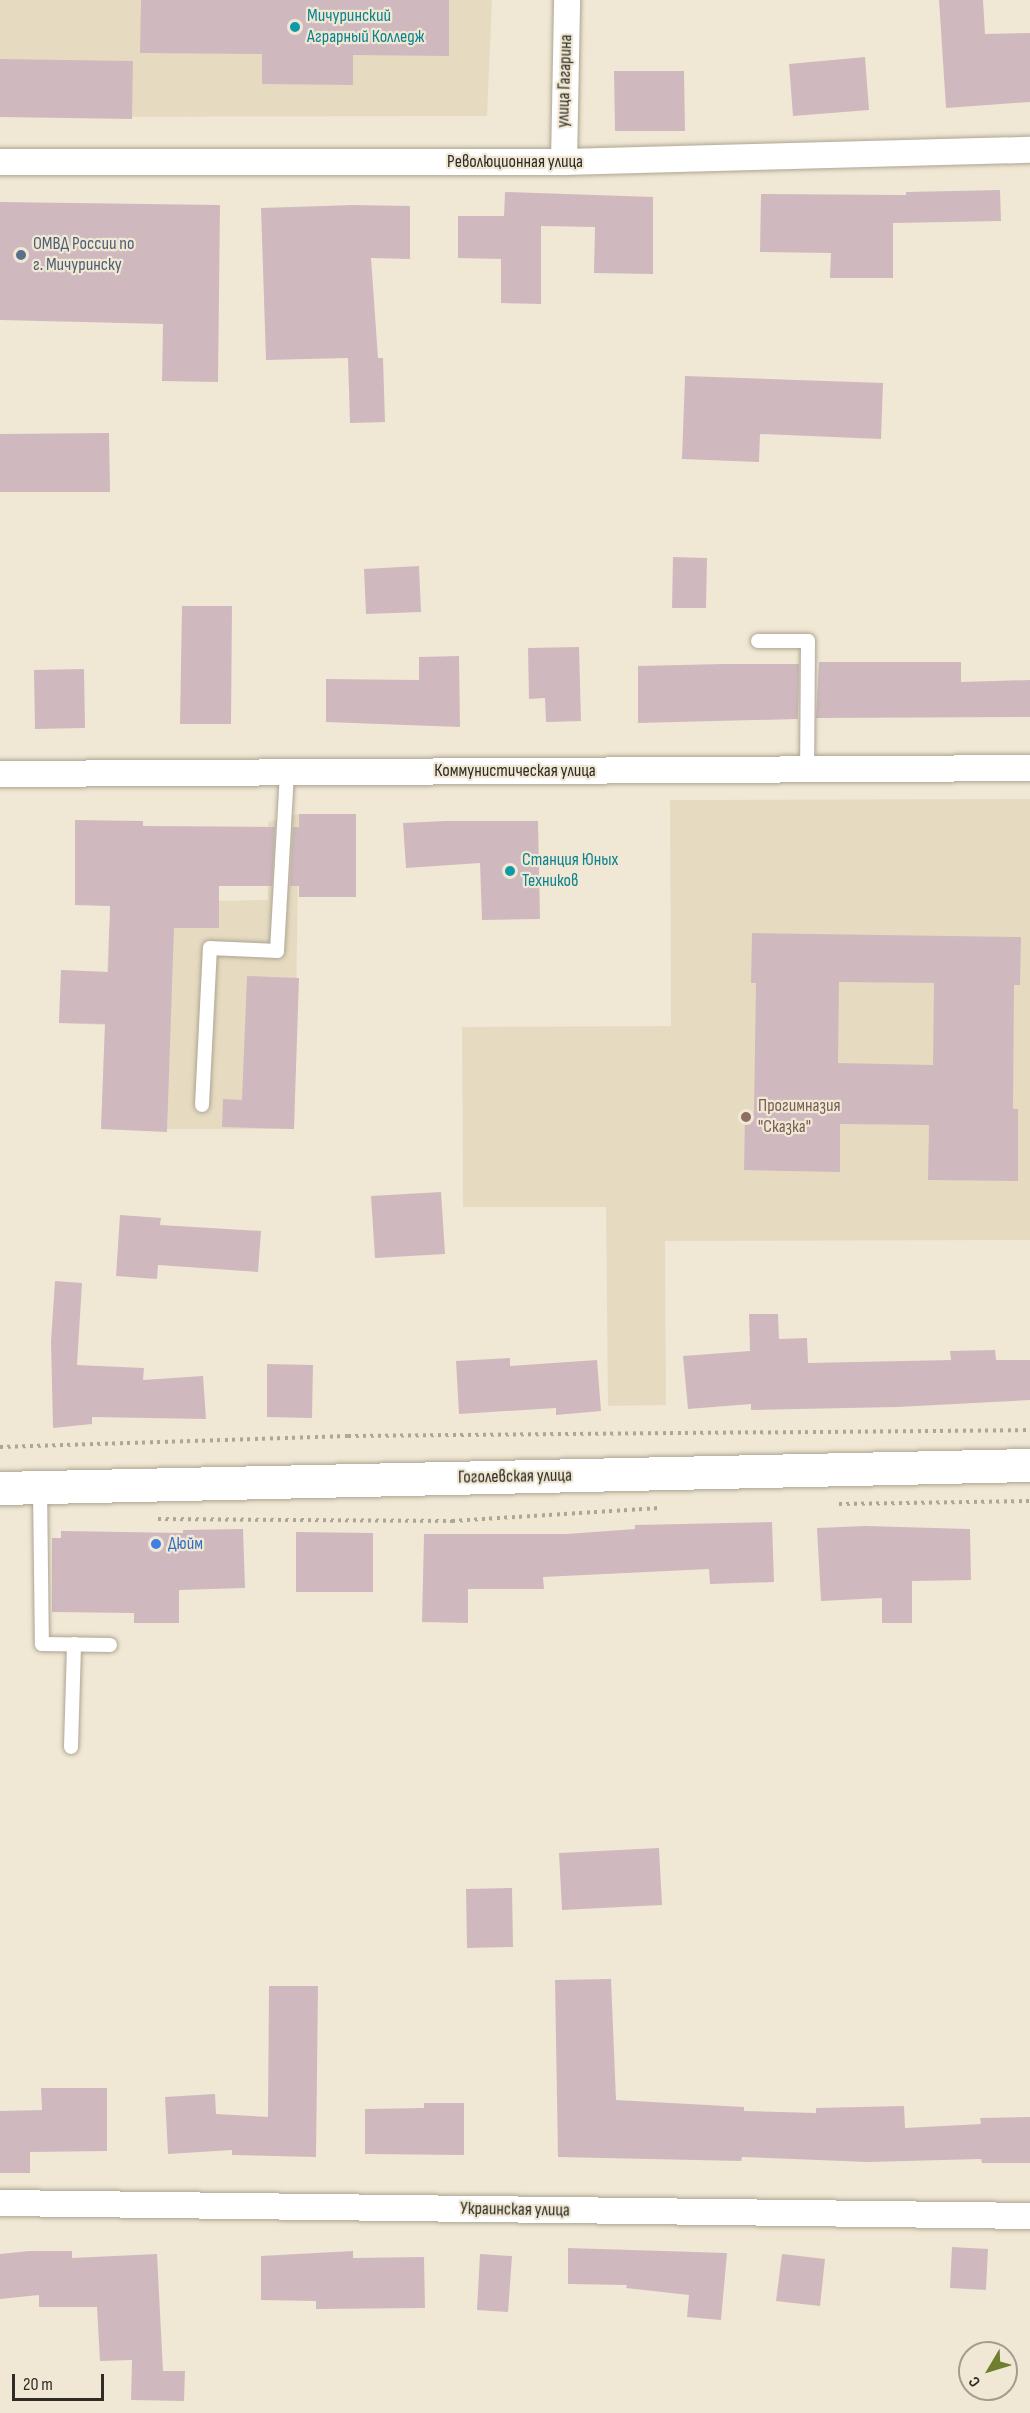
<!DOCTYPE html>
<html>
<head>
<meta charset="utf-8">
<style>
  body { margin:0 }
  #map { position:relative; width:1030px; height:2413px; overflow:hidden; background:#f0e8d4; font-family:"Sofia Sans Condensed",sans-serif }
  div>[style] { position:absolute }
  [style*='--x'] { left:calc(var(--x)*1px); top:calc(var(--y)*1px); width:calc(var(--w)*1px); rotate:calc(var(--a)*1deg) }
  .built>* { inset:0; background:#e6dbc1 }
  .building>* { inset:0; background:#cfb9bf }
  .path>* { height:4px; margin-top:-2px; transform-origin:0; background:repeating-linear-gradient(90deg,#aca696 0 3px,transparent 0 7.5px) }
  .roads { filter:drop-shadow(0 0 2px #aca592) drop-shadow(0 0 2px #aca592) }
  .lane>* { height:14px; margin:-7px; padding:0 7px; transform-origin:7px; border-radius:7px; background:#fff }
  .street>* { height:26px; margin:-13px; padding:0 13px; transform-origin:13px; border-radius:13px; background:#fff }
  .secondary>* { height:33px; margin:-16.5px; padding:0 16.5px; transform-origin:16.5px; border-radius:16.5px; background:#fff }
  .dots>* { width:16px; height:16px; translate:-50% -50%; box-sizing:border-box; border:3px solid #f0e8d4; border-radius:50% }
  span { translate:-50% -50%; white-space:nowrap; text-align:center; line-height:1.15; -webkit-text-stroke:4.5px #f0e8d4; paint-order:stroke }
  .culture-label { font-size:18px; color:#0d838f }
  .left { translate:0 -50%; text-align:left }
  .street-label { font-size:18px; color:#2f2c25 }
  .service-label { font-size:18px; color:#4e5e75 }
  .education-label { font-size:18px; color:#785e54 }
  .shop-label { font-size:18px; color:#366cbe }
  .north { position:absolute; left:958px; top:2341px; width:60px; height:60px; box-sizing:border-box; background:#f0e8d4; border:2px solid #a39d8e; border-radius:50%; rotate:232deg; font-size:16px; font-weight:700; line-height:24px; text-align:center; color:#2f2c25 }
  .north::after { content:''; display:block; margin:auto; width:21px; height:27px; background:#6e8030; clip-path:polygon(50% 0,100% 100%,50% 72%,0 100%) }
  .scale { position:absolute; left:12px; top:2374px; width:92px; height:27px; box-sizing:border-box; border:3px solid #2f2c25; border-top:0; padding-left:8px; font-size:18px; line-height:21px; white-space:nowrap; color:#2f2c25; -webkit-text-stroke:4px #f0e8d4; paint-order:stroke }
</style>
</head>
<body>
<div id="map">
  <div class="built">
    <i style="clip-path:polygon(0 0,492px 0,487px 116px,0 117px)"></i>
    <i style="clip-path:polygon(1030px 799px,1030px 1240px,665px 1241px,666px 1405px,608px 1406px,606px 1207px,463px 1207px,462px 1027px,671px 1026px,670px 800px)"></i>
    <i style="clip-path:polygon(299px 814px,294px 1129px,101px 1129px,105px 1025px,59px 1023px,61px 970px,107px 972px,109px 927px,218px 928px,219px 901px,268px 900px,268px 822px)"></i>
  </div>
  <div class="building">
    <i style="clip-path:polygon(141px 0,449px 0,449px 56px,353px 55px,353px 85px,262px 84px,262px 54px,140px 53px)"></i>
    <i style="clip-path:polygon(939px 0,983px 0,985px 34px,1030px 33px,1030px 102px,946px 108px)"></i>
    <i style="clip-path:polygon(865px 57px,869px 110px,793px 116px,789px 64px)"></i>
    <i style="clip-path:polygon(0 59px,133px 61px,132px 119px,0 117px)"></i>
    <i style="clip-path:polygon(614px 71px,684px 71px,685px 131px,615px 131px)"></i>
    <i style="clip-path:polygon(1000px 190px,1001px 221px,893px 223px,893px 278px,830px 278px,831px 253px,760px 252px,761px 194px,906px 195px,906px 192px)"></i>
    <i style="clip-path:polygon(505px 192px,653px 197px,653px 274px,594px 273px,595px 227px,541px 226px,541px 304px,501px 303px,501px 259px,458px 258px,458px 216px,504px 216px)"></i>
    <i style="clip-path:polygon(0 202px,220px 205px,218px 382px,162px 381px,163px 324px,0 320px)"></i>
    <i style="clip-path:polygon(353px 205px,410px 206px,410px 259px,371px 258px,378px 358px,383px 358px,385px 422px,350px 423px,348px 358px,266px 360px,261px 208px)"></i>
    <i style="clip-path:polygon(685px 376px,883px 383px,881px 439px,760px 434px,759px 462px,682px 459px)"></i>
    <i style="clip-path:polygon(109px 433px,110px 492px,0 492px,0 434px)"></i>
    <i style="clip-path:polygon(673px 557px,707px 558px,706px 608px,672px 608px)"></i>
    <i style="clip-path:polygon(419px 566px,421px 612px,366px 614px,364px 569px)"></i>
    <i style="clip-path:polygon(182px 606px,232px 606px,231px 724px,180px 724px)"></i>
    <i style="clip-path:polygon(579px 647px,581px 721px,546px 722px,545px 698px,529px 699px,528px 648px)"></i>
    <i style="clip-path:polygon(459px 656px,460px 727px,326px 722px,326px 679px,419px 680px,419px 657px)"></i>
    <i style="clip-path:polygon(961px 662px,961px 682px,1030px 680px,1030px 717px,816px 718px,819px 662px)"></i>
    <i style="clip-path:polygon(723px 664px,799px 664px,798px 719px,638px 723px,638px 666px)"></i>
    <i style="clip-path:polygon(84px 669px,85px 728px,35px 729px,34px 670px)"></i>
    <i style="clip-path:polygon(299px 814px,356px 814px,356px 897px,299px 897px,299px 886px,290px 886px,293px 827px,299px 827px)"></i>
    <i style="clip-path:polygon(75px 820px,143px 821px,143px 826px,275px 827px,272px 886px,219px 886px,219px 928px,174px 928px,167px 1132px,101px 1129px,105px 1024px,59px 1023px,61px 970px,108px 972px,110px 906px,75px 905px)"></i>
    <i style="clip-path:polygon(445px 821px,538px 821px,540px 919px,482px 920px,480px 863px,406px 868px,403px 823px)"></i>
    <i style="clip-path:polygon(evenodd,752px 933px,1021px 937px,1020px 985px,1014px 985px,1013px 1109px,1018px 1109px,1018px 1181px,928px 1180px,929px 1125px,840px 1124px,840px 1172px,744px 1170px,745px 1113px,754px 1113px,756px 983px,751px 983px,752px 933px,839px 982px,934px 983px,933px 1065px,838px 1063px,839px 982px)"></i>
    <i style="clip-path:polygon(247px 976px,299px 978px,294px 1129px,222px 1127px,223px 1099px,242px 1100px)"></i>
    <i style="clip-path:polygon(441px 1192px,445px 1254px,375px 1258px,371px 1196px)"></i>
    <i style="clip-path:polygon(120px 1215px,161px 1218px,160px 1225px,261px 1231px,258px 1272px,158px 1265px,157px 1279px,116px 1276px)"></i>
    <i style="clip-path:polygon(55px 1281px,82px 1283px,77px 1365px,144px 1368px,143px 1380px,203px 1376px,206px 1419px,92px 1417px,92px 1424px,53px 1428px,51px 1342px)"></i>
    <i style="clip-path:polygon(749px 1314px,778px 1314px,779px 1339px,807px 1338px,808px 1363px,951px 1360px,950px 1351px,995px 1350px,996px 1360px,1030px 1360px,1030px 1400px,897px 1407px,751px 1410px,751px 1404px,688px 1409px,683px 1356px,750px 1351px)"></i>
    <i style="clip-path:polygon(510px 1358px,510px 1366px,597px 1360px,601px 1411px,556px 1415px,556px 1408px,459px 1414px,456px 1361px)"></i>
    <i style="clip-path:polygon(267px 1364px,313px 1365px,312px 1418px,267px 1417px)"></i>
    <i style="clip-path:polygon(772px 1522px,774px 1582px,710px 1584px,709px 1569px,543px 1577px,544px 1589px,468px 1589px,468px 1623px,422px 1622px,424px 1534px,567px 1534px,635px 1529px,635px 1525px)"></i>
    <i style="clip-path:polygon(865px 1526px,970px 1529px,971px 1580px,912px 1581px,912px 1623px,882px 1623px,882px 1598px,821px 1601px,817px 1528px)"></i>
    <i style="clip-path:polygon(243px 1529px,245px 1588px,179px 1590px,179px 1623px,134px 1623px,134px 1613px,52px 1612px,52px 1538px,61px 1538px,61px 1531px,183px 1533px,183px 1530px)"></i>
    <i style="clip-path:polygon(296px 1532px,373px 1533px,373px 1592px,296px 1592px)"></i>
    <i style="clip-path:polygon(659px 1848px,662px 1905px,562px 1910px,559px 1853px)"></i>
    <i style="clip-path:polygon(512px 1888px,513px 1947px,467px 1948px,466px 1889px)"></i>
    <i style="clip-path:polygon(611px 1979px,616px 2100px,744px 2107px,744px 2111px,816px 2113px,816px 2108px,904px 2106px,905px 2128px,981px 2124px,980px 2118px,1030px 2117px,1030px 2163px,982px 2163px,981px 2159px,868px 2162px,742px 2157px,741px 2161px,558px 2157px,555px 1980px)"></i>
    <i style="clip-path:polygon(269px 1986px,318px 1986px,316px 2157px,232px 2155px,232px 2150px,168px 2154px,165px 2097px,215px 2094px,216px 2114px,268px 2117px)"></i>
    <i style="clip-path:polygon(41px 2088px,107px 2088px,107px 2151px,30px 2152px,30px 2173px,0 2173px,0 2111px,42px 2110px)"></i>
    <i style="clip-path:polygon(424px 2103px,464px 2103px,464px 2155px,365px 2154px,365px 2109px,424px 2108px)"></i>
    <i style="clip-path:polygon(952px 2247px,988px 2249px,986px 2290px,950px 2288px)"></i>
    <i style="clip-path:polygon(568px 2248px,727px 2253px,721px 2320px,687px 2317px,689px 2295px,626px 2288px,627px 2285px,568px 2284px)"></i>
    <i style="clip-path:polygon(29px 2251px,72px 2251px,72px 2258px,157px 2254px,163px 2371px,185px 2371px,184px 2401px,131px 2400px,132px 2360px,100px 2361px,97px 2307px,39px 2307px,39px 2295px,0 2299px,0 2254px)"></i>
    <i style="clip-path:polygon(353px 2251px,353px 2258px,424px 2257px,425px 2308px,316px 2309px,316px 2301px,261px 2300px,261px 2256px)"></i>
    <i style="clip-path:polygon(480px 2254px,512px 2256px,508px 2312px,477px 2310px)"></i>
    <i style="clip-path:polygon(782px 2254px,825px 2259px,820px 2306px,776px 2301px)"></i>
  </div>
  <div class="path">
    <i style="--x:0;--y:1447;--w:348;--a:-1.8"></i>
    <i style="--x:348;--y:1436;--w:682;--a:-0.5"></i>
    <i style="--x:839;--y:1504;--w:191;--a:-0.9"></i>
    <i style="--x:158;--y:1519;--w:294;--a:0.4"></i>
    <i style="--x:452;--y:1521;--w:208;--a:-3.6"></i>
  </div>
  <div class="roads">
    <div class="lane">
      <i style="--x:758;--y:641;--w:50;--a:0"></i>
      <i style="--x:808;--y:641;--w:128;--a:90.4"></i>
      <i style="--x:202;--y:1105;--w:157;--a:-87.1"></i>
      <i style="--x:210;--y:948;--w:67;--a:2.6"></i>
      <i style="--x:277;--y:951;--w:179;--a:-86.8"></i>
      <i style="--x:40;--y:1487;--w:157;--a:89.3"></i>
      <i style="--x:42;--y:1644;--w:68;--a:0.8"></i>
      <i style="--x:71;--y:1747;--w:103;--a:-88.3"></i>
    </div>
    <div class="street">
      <i style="--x:0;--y:162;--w:564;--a:0"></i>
      <i style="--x:564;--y:162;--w:466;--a:-1.5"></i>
      <i style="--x:564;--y:162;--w:162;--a:-88.9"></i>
      <i style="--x:0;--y:774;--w:1030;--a:-0.33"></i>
      <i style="--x:0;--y:2203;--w:1030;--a:0.72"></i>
    </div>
    <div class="secondary">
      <i style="--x:0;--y:1488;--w:1030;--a:-1.28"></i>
    </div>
  </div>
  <div class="dots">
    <i style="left:295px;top:27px;background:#0f9aa8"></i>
    <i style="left:21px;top:255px;background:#5c6f8a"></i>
    <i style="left:510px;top:871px;background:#0f9aa8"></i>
    <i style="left:746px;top:1117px;background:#8d6e63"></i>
    <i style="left:156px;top:1544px;background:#3f7fe0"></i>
  </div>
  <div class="culture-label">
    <span class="left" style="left:307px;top:27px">Мичуринский<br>Аграрный Колледж</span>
    <span class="left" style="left:522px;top:871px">Станция Юных<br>Техников</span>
  </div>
  <div class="street-label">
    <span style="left:565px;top:81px;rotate:-88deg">улица Гагарина</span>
    <span style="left:515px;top:162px">Революционная улица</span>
    <span style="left:515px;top:771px">Коммунистическая улица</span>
    <span style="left:515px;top:1477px;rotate:-1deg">Гоголевская улица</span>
    <span style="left:515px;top:2210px;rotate:1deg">Украинская улица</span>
  </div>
  <div class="service-label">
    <span class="left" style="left:33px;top:255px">ОМВД России по<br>г. Мичуринску</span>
  </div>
  <div class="education-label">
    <span class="left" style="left:758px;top:1117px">Прогимназия<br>"Сказка"</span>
  </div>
  <div class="shop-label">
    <span class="left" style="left:168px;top:1544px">Дюйм</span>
  </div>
  <div class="north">С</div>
  <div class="scale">20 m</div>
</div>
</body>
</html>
